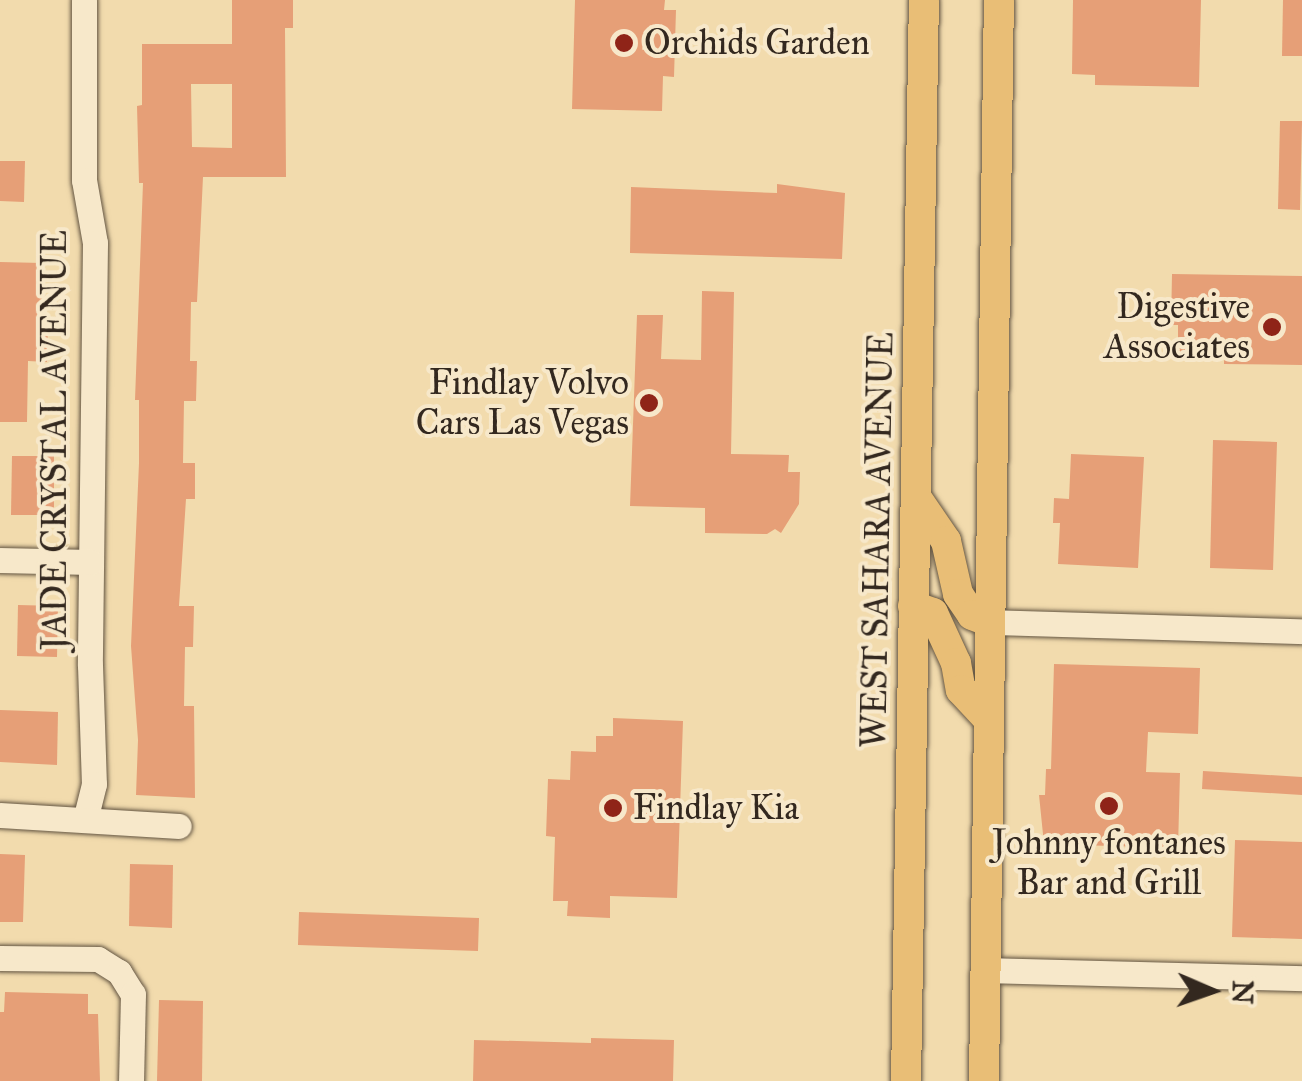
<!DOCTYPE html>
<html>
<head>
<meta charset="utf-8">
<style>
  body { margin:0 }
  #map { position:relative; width:1302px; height:1081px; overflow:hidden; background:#f2dbad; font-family:"IM FELL Great Primer",serif }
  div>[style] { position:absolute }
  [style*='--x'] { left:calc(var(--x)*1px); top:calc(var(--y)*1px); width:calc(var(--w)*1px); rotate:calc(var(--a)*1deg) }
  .building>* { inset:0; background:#e69f77 }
  .roads { filter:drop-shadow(0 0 2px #635542) drop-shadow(0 0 2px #635542) }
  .minor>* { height:25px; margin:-12.5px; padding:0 12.5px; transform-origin:12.5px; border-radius:12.5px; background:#f7e8ca }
  .major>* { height:30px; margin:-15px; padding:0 15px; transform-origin:15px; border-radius:15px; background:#e9be76 }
  .dots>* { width:28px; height:28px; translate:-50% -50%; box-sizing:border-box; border:5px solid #f7e8ca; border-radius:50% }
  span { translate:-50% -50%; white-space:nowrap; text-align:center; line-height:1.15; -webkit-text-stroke:8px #f7e8ca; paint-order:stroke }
  .poi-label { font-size:35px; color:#33281f }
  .left { translate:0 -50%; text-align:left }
  .right { translate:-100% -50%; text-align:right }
  .street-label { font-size:35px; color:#33281f }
  .north { position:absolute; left:1162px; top:941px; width:100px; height:100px; -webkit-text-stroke:8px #f7e8ca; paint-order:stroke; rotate:92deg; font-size:28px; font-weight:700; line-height:40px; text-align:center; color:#33281f }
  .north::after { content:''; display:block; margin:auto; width:35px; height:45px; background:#33281f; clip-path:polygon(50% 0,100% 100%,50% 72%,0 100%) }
</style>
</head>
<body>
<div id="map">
  <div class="building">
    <i style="clip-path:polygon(evenodd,232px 0,293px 0,293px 28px,285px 28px,286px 177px,203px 177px,197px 302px,191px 302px,190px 361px,197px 361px,196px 401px,184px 401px,183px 463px,195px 463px,195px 499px,186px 499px,179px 606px,194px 606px,193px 647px,185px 647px,184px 706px,194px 706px,195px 798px,136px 795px,138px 740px,131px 646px,139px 463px,139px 400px,135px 400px,143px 183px,139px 183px,137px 106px,142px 105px,142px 44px,232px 44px,232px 0,191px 84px,232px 84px,232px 148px,192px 147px,191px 84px)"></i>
    <i style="clip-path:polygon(575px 0,665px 0,664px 10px,676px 10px,674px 77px,663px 76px,662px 111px,572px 109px)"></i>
    <i style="clip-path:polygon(1073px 0,1201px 0,1199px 87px,1095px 85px,1095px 75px,1072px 74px)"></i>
    <i style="clip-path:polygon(1283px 0,1302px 0,1302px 56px,1282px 56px)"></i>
    <i style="clip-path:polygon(1280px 121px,1302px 121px,1300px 210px,1278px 209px)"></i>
    <i style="clip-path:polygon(0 161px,25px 161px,24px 202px,0 201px)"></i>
    <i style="clip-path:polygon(777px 184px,845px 193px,842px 259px,630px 253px,631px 187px,777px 193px)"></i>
    <i style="clip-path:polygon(0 262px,42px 263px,41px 327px,48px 327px,47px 362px,28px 361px,27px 422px,0 422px)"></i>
    <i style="clip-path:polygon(1172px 274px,1302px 276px,1302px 365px,1224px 364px,1224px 358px,1178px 358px,1178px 325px,1171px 325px)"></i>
    <i style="clip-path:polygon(702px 291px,734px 292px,731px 454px,789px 455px,788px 472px,800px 472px,799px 504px,781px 533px,775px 529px,767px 534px,705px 533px,705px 508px,630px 506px,637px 315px,663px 315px,661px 359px,701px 360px)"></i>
    <i style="clip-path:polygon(1213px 440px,1277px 442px,1273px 570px,1210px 568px)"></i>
    <i style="clip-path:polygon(1071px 454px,1144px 457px,1138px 568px,1058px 564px,1060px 523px,1053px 523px,1054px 498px,1069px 499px)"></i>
    <i style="clip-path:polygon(12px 456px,54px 456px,54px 515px,11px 515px)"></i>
    <i style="clip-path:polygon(18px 605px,58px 606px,57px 657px,17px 656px)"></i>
    <i style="clip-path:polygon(1054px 664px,1200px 668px,1198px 734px,1148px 732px,1146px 772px,1180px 773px,1178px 848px,1044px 844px,1039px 795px,1045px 795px,1046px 769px,1051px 769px)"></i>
    <i style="clip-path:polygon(0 710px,58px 712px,57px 765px,0 762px)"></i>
    <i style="clip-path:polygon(613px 718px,683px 721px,677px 898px,610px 896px,610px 918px,567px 916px,568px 901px,553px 901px,555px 837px,546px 836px,548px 779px,570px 780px,571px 751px,596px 752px,596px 736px,613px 736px)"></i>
    <i style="clip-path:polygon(1203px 771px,1302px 777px,1302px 795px,1202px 789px)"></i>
    <i style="clip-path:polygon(1235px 840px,1302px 842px,1302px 939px,1232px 937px)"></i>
    <i style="clip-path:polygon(0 854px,25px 855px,23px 922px,0 922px)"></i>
    <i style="clip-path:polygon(130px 864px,173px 865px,172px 928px,129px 926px)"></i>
    <i style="clip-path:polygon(299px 912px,479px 918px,478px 951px,298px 945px)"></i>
    <i style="clip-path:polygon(5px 992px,88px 994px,88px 1014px,98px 1014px,100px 1081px,0 1081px,0 1012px,4px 1012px)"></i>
    <i style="clip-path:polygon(159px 1000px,203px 1001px,202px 1081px,157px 1081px)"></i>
    <i style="clip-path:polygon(591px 1038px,674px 1040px,673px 1081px,473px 1081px,474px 1040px,591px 1043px)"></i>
  </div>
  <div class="roads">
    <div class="minor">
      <i style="--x:84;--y:0;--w:180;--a:90"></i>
      <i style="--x:84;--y:180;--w:64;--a:80.1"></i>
      <i style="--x:95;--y:243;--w:422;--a:90.7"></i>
      <i style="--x:90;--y:665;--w:119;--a:88.1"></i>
      <i style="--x:94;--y:784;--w:37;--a:104"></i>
      <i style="--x:0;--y:560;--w:91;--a:1.3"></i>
      <i style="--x:990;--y:622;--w:312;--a:1.7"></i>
      <i style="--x:0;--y:815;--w:179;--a:3.5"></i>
      <i style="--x:0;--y:958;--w:98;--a:0.6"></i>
      <i style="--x:98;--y:959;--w:25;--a:32"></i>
      <i style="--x:119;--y:972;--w:26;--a:58"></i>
      <i style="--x:133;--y:994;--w:87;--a:91.3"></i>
      <i style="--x:986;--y:970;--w:316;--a:1.5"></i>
    </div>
    <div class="major">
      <i style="--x:916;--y:497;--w:53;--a:55.7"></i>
      <i style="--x:946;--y:541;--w:54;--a:77.2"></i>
      <i style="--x:958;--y:594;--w:25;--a:56"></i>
      <i style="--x:972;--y:615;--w:19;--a:21"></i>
      <i style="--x:913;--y:606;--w:21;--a:19"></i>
      <i style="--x:933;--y:613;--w:55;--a:65.3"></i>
      <i style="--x:956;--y:663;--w:27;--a:80"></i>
      <i style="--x:961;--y:690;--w:41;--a:47"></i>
      <i style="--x:906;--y:1081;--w:1081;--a:-89.05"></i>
      <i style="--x:984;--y:1081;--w:1081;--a:-89.21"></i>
    </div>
  </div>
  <div class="dots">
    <i style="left:624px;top:43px;background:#8f2418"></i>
    <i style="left:1272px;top:327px;background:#8f2418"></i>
    <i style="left:649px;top:403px;background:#8f2418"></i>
    <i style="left:1109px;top:806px;background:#8f2418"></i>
    <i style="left:613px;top:808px;background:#8f2418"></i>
  </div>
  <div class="poi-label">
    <span class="left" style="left:644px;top:43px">Orchids Garden</span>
    <span class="right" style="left:1250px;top:327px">Digestive<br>Associates</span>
    <span class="right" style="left:629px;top:403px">Findlay Volvo<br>Cars Las Vegas</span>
    <span class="left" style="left:633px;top:808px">Findlay Kia</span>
    <span style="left:1109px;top:863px">Johnny fontanes<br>Bar and Grill</span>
  </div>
  <div class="street-label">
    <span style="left:55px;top:440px;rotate:-90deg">JADE CRYSTAL AVENUE</span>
    <span style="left:878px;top:540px;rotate:-89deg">WEST SAHARA AVENUE</span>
  </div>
  <div class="north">N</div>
</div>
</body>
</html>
